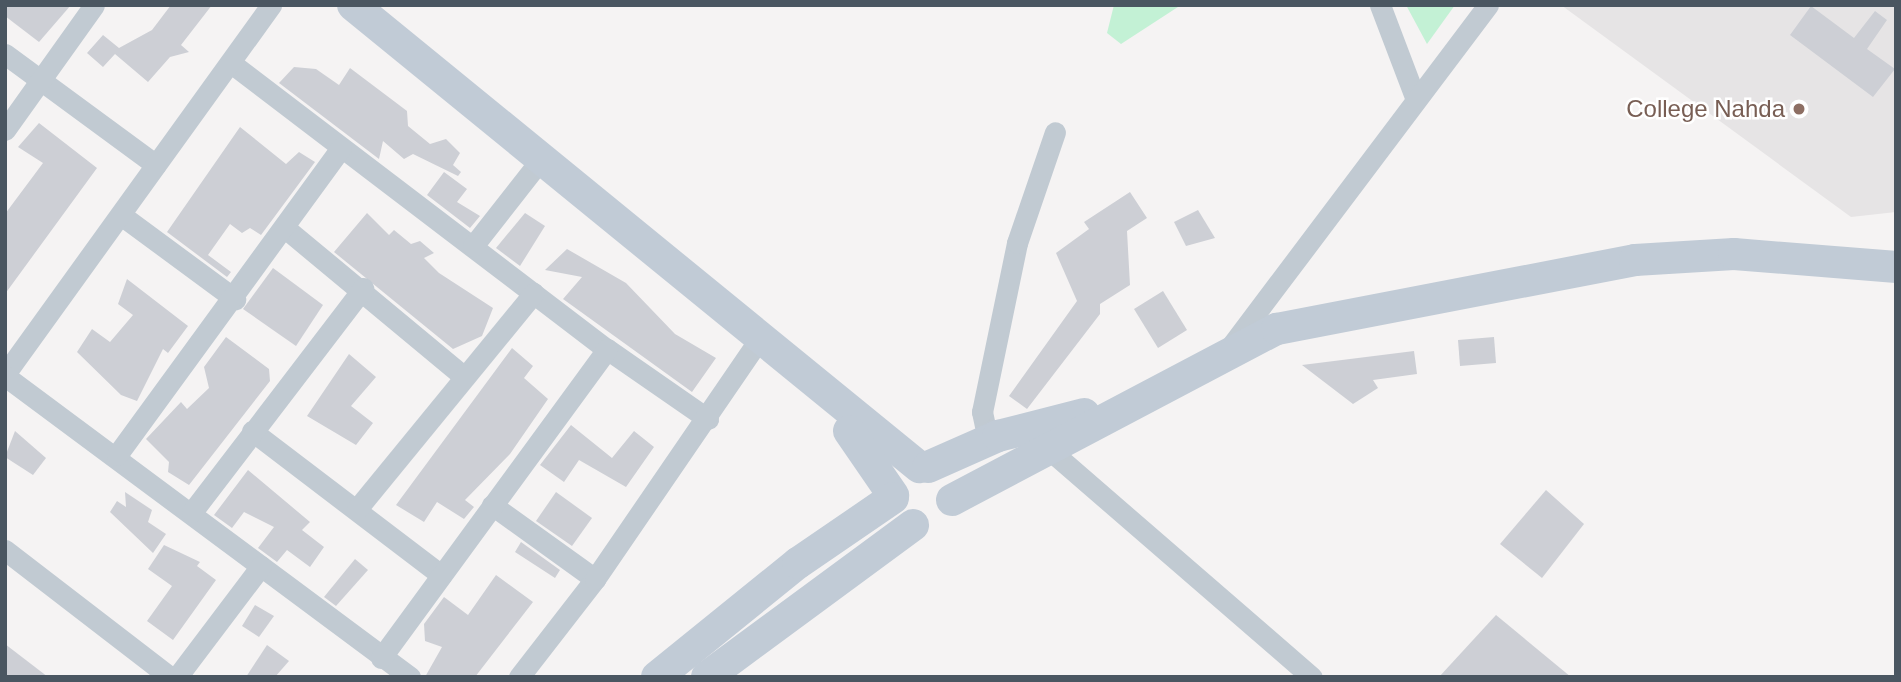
<!DOCTYPE html>
<html>
<head>
<meta charset="utf-8">
<style>
  body { margin:0 }
  #map { position:relative; width:1901px; height:682px; overflow:hidden; background:#f5f3f3; font-family:Helvetica,sans-serif }
  div>[style] { position:absolute }
  [style*='--x'] { left:calc(var(--x)*1px); top:calc(var(--y)*1px); width:calc(var(--w)*1px); rotate:calc(var(--a)*1deg) }
  .education>* { inset:0; background:#e6e4e5 }
  .green>* { inset:0; background:#c3f1d5 }
  .building>* { inset:0; background:#cdcfd5 }
  .street>* { height:21px; margin:-10.5px; padding:0 10.5px; transform-origin:10.5px; border-radius:10.5px; background:#c1cad2 }
  .secondary>* { height:32px; margin:-16px; padding:0 16px; transform-origin:16px; border-radius:16px; background:#c1cbd6 }
  .dots>* { width:19px; height:19px; translate:-50% -50%; box-sizing:border-box; border:4px solid #fff; border-radius:50% }
  span { translate:-50% -50%; white-space:nowrap; text-align:center; line-height:1.15; -webkit-text-stroke:5px #fff; paint-order:stroke }
  .education-label { font-size:24px; color:#785e54 }
  .right { translate:-100% -50%; text-align:right }
  .frame { position:absolute; inset:0; border:7px solid #4a5661; pointer-events:none }
</style>
</head>
<body>
<div id="map">
  <div class="education">
    <i style="clip-path:polygon(1561px 5px,1896px 5px,1896px 212px,1851px 217px)"></i>
  </div>
  <div class="green">
    <i style="clip-path:polygon(1114px 5px,1181px 5px,1121px 44px,1107px 33px)"></i>
    <i style="clip-path:polygon(1406px 5px,1455px 5px,1427px 44px)"></i>
  </div>
  <div class="building">
    <i style="clip-path:polygon(5px 5px,71px 5px,39px 42px,5px 16px)"></i>
    <i style="clip-path:polygon(171px 5px,212px 5px,181px 45px,189px 52px,170px 57px,148px 82px,115px 54px,103px 67px,87px 53px,103px 35px,119px 48px,152px 30px)"></i>
    <i style="clip-path:polygon(1811px 6px,1854px 38px,1875px 11px,1887px 20px,1867px 49px,1895px 69px,1873px 97px,1790px 35px)"></i>
    <i style="clip-path:polygon(294px 67px,316px 69px,339px 85px,350px 68px,407px 111px,408px 126px,430px 144px,446px 139px,460px 153px,453px 165px,461px 172px,458px 176px,413px 154px,404px 159px,383px 141px,379px 159px,279px 83px)"></i>
    <i style="clip-path:polygon(39px 123px,97px 168px,5px 294px,5px 214px,43px 163px,18px 147px)"></i>
    <i style="clip-path:polygon(240px 127px,286px 164px,299px 152px,315px 162px,261px 235px,250px 228px,242px 233px,230px 224px,208px 255px,231px 272px,227px 277px,167px 232px)"></i>
    <i style="clip-path:polygon(444px 172px,467px 189px,457px 202px,480px 216px,470px 228px,427px 195px)"></i>
    <i style="clip-path:polygon(1130px 192px,1147px 218px,1127px 231px,1130px 285px,1100px 304px,1100px 314px,1027px 409px,1009px 396px,1077px 301px,1056px 253px,1089px 229px,1084px 222px)"></i>
    <i style="clip-path:polygon(1198px 210px,1215px 238px,1186px 246px,1174px 222px)"></i>
    <i style="clip-path:polygon(367px 213px,389px 235px,394px 230px,411px 244px,420px 241px,434px 253px,424px 258px,439px 273px,493px 308px,482px 336px,453px 349px,334px 252px)"></i>
    <i style="clip-path:polygon(525px 213px,545px 226px,520px 266px,496px 248px)"></i>
    <i style="clip-path:polygon(567px 249px,626px 283px,675px 334px,716px 358px,692px 392px,563px 299px,582px 277px,545px 270px)"></i>
    <i style="clip-path:polygon(273px 268px,323px 305px,296px 346px,243px 309px)"></i>
    <i style="clip-path:polygon(127px 279px,188px 326px,168px 353px,163px 349px,137px 401px,121px 395px,77px 352px,92px 329px,110px 342px,133px 315px,118px 304px)"></i>
    <i style="clip-path:polygon(1163px 291px,1187px 330px,1158px 348px,1134px 309px)"></i>
    <i style="clip-path:polygon(226px 337px,269px 369px,270px 381px,189px 485px,168px 472px,169px 462px,146px 439px,181px 402px,187px 409px,209px 388px,204px 367px)"></i>
    <i style="clip-path:polygon(1494px 337px,1496px 363px,1460px 366px,1458px 340px)"></i>
    <i style="clip-path:polygon(512px 348px,533px 366px,524px 378px,548px 399px,510px 454px,465px 500px,474px 507px,464px 519px,437px 502px,424px 522px,396px 505px)"></i>
    <i style="clip-path:polygon(1414px 351px,1417px 374px,1373px 380px,1378px 388px,1353px 404px,1302px 365px)"></i>
    <i style="clip-path:polygon(349px 354px,376px 377px,351px 406px,373px 423px,356px 445px,307px 416px)"></i>
    <i style="clip-path:polygon(571px 425px,612px 458px,634px 431px,654px 447px,626px 487px,579px 460px,564px 482px,540px 465px)"></i>
    <i style="clip-path:polygon(15px 431px,46px 458px,33px 475px,5px 457px)"></i>
    <i style="clip-path:polygon(248px 470px,310px 522px,302px 530px,324px 547px,310px 567px,287px 550px,277px 562px,258px 548px,274px 527px,244px 512px,232px 528px,214px 515px)"></i>
    <i style="clip-path:polygon(1546px 490px,1584px 524px,1542px 578px,1500px 544px)"></i>
    <i style="clip-path:polygon(125px 492px,152px 510px,148px 522px,166px 534px,153px 553px,110px 512px,117px 501px,126px 507px)"></i>
    <i style="clip-path:polygon(556px 492px,592px 518px,572px 546px,536px 521px)"></i>
    <i style="clip-path:polygon(521px 542px,560px 570px,555px 578px,515px 552px)"></i>
    <i style="clip-path:polygon(164px 545px,200px 562px,197px 566px,216px 580px,173px 640px,147px 621px,172px 586px,148px 569px)"></i>
    <i style="clip-path:polygon(355px 559px,368px 570px,336px 606px,324px 597px)"></i>
    <i style="clip-path:polygon(496px 575px,533px 602px,475px 677px,425px 677px,442px 647px,425px 641px,424px 624px,444px 597px,468px 615px)"></i>
    <i style="clip-path:polygon(255px 605px,274px 616px,259px 637px,242px 626px)"></i>
    <i style="clip-path:polygon(1496px 615px,1571px 677px,1439px 677px)"></i>
    <i style="clip-path:polygon(5px 644px,48px 677px,5px 677px)"></i>
    <i style="clip-path:polygon(267px 645px,289px 661px,275px 677px,246px 677px)"></i>
  </div>
  <div class="street">
    <i style="--x:1380;--y:5;--w:98;--a:69.2"></i>
    <i style="--x:5;--y:54;--w:187;--a:36.3"></i>
    <i style="--x:231;--y:63;--w:472;--a:37.3"></i>
    <i style="--x:607;--y:349;--w:123;--a:34.7"></i>
    <i style="--x:5;--y:130;--w:153;--a:-54.5"></i>
    <i style="--x:121;--y:215;--w:142;--a:36.4"></i>
    <i style="--x:285;--y:228;--w:231;--a:39.7"></i>
    <i style="--x:473;--y:246;--w:112;--a:-51.9"></i>
    <i style="--x:1228;--y:350;--w:432;--a:-53"></i>
    <i style="--x:5;--y:374;--w:455;--a:-54.2"></i>
    <i style="--x:5;--y:376;--w:505;--a:36.62"></i>
    <i style="--x:252;--y:431;--w:238;--a:37.3"></i>
    <i style="--x:988;--y:440;--w:29;--a:-102"></i>
    <i style="--x:982;--y:412;--w:173;--a:-78.3"></i>
    <i style="--x:1017;--y:243;--w:117;--a:-71.1"></i>
    <i style="--x:1045;--y:446;--w:353;--a:40.9"></i>
    <i style="--x:117;--y:455;--w:380;--a:-53.9"></i>
    <i style="--x:492;--y:505;--w:127;--a:35.7"></i>
    <i style="--x:357;--y:509;--w:279;--a:-50.7"></i>
    <i style="--x:192;--y:512;--w:282;--a:-52.6"></i>
    <i style="--x:5;--y:550;--w:208;--a:37.6"></i>
    <i style="--x:381;--y:658;--w:383;--a:-53.8"></i>
    <i style="--x:177;--y:677;--w:139;--a:-52.9"></i>
    <i style="--x:519;--y:677;--w:124;--a:-52.2"></i>
    <i style="--x:595;--y:579;--w:292;--a:-55.6"></i>
  </div>
  <div class="secondary">
    <i style="--x:353;--y:5;--w:731;--a:39.22"></i>
    <i style="--x:849;--y:431;--w:78;--a:55.5"></i>
    <i style="--x:928;--y:467;--w:77;--a:-23.9"></i>
    <i style="--x:998;--y:436;--w:89;--a:-14.3"></i>
    <i style="--x:952;--y:500;--w:367;--a:-27.8"></i>
    <i style="--x:1277;--y:329;--w:365;--a:-10.9"></i>
    <i style="--x:1635;--y:260;--w:99;--a:-3.5"></i>
    <i style="--x:1734;--y:254;--w:163;--a:4.6"></i>
    <i style="--x:657;--y:677;--w:181;--a:-39"></i>
    <i style="--x:798;--y:563;--w:115;--a:-34.4"></i>
    <i style="--x:707;--y:677;--w:256;--a:-36.4"></i>
  </div>
  <div class="dots">
    <i style="left:1799px;top:109px;background:#8d6e63"></i>
  </div>
  <div class="education-label">
    <span class="right" style="left:1785px;top:109px">College Nahda</span>
  </div>
  <div class="frame"></div>
</div>
</body>
</html>
